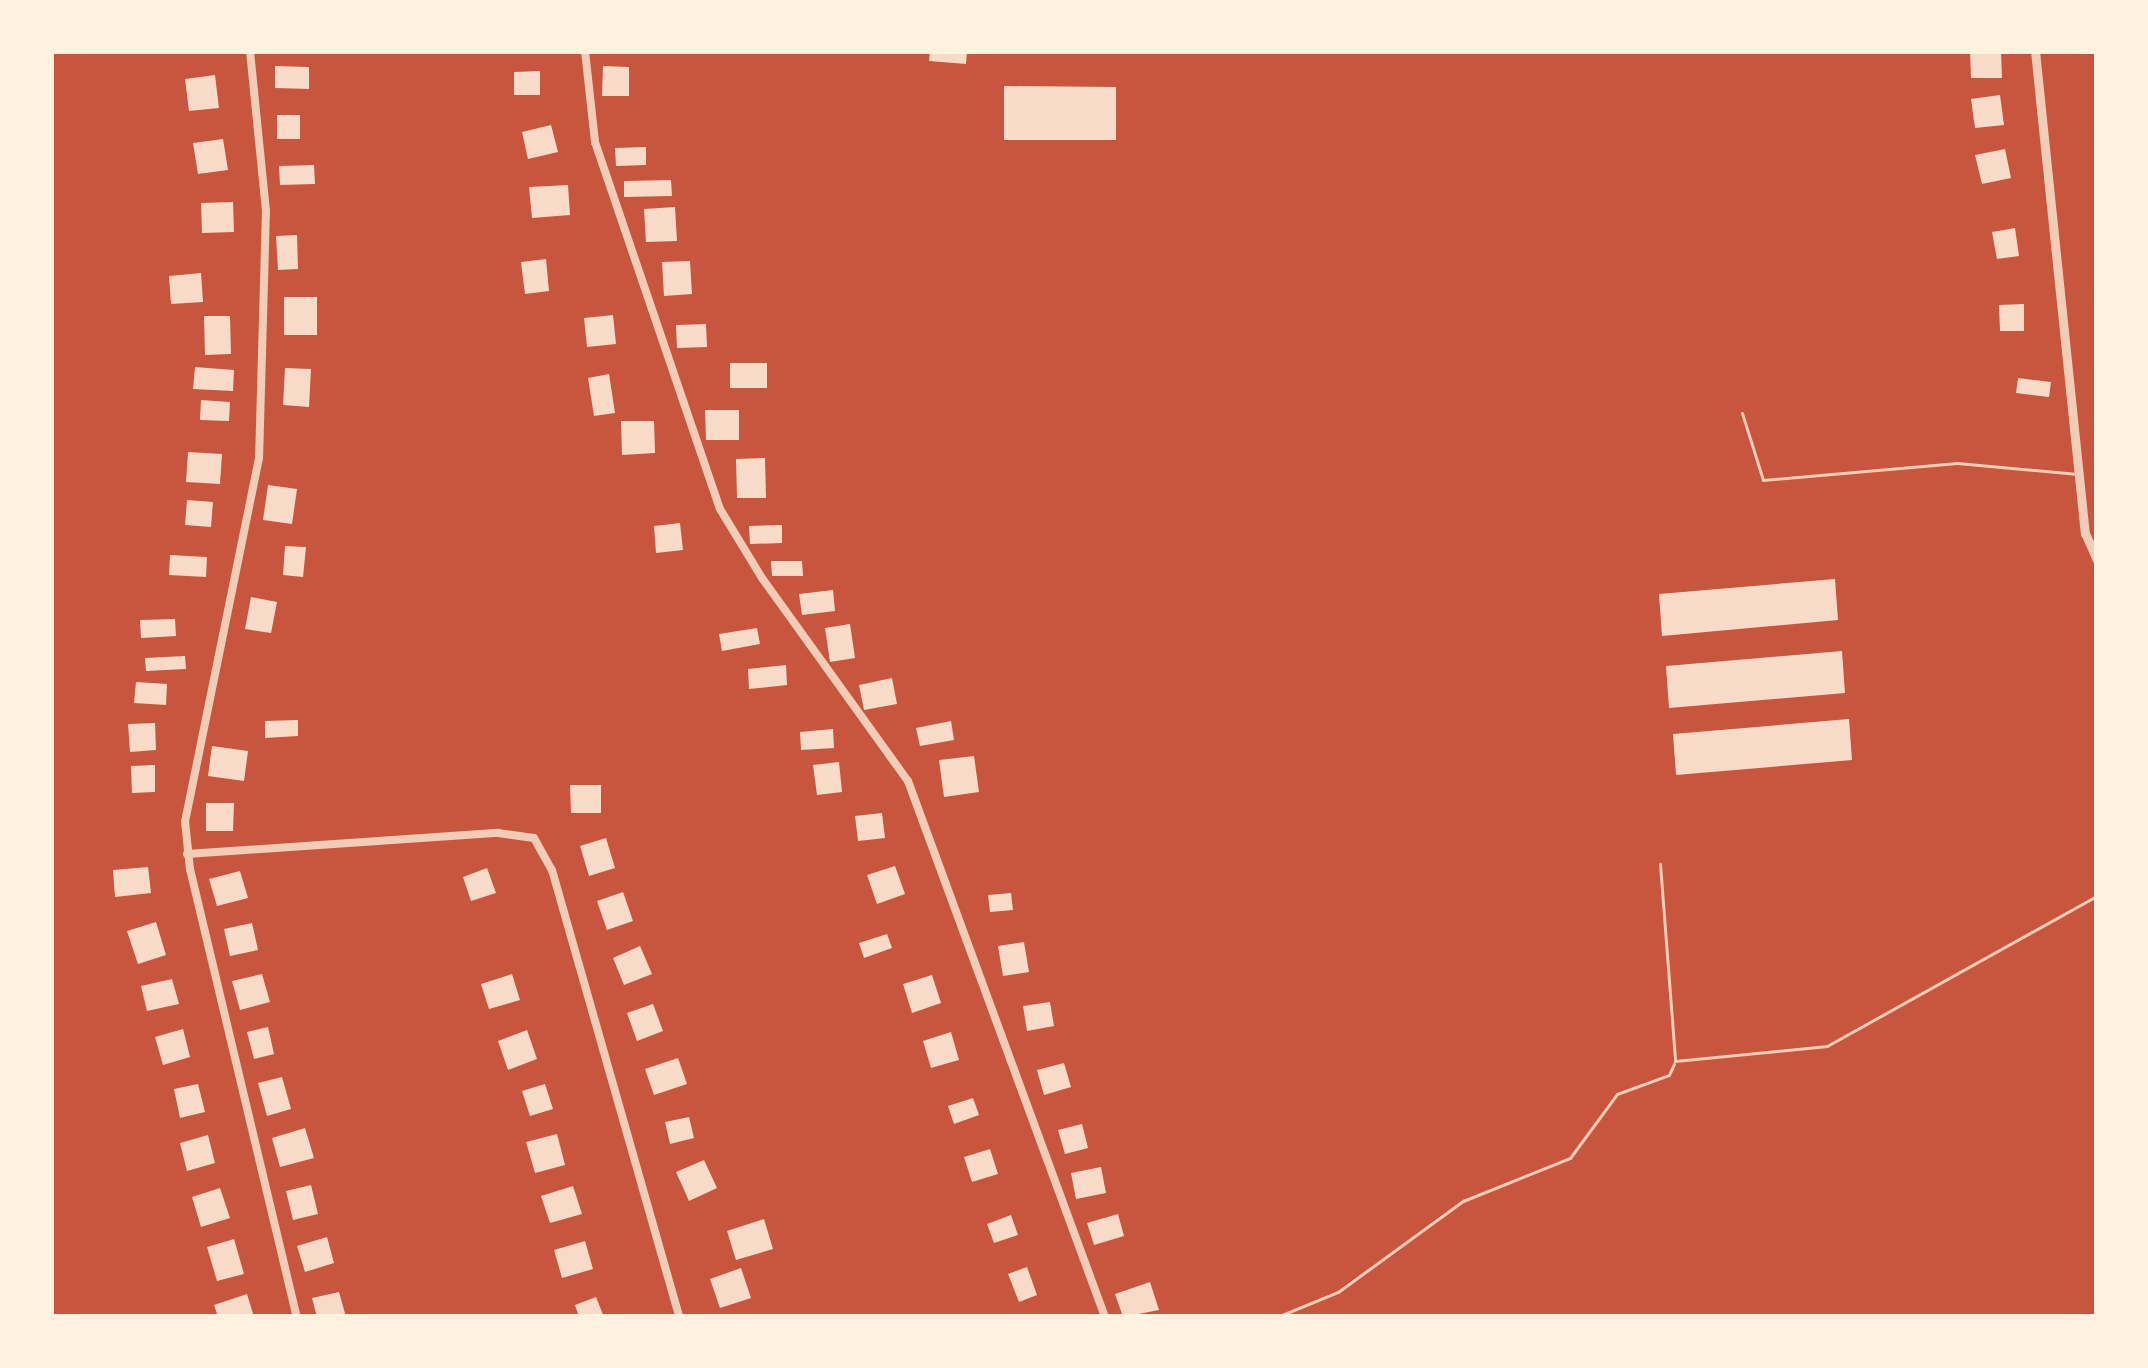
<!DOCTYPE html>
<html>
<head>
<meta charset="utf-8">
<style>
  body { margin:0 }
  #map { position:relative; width:2148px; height:1368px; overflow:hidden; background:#c8553d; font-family:Montserrat,sans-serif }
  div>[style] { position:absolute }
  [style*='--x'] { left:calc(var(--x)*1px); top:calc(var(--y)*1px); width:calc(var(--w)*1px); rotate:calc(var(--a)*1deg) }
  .building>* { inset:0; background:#f7dbc8 }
  .service>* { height:3px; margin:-1.5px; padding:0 1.5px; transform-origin:1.5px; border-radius:1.5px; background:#f1ccb7 }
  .minor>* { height:8px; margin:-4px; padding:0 4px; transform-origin:4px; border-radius:4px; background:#f1ccb7 }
  .tertiary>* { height:9px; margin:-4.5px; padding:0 4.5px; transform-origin:4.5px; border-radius:4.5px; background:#f1ccb7 }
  span { translate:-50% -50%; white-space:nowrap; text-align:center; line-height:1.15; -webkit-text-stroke:12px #fff3e0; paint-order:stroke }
  .frame { position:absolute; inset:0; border:54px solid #fff3e0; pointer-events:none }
</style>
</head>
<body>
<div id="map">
  <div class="building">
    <i style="clip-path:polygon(930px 51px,967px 51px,966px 64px,929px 61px)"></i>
    <i style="clip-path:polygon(1970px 51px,2001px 51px,2002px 78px,1971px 78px)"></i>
    <i style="clip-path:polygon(275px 66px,309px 67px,309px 89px,275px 88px)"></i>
    <i style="clip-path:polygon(603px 66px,629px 67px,629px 96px,602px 96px)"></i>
    <i style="clip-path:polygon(540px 71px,540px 95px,514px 95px,514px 72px)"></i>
    <i style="clip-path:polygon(215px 75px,219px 108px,189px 111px,185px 79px)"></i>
    <i style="clip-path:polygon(1004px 86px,1116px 87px,1116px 140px,1004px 140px)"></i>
    <i style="clip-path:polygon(2000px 95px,2004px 125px,1975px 128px,1971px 99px)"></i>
    <i style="clip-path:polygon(277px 115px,300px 115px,300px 139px,277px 139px)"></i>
    <i style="clip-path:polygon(551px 125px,558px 152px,528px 159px,522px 132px)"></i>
    <i style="clip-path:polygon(223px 139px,228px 170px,198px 174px,193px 143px)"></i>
    <i style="clip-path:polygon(646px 147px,646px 165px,616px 166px,615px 148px)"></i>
    <i style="clip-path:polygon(2005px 149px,2011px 178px,1982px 184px,1975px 155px)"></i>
    <i style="clip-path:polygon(314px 165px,315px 184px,280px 185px,279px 166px)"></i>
    <i style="clip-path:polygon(671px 180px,672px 196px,624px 197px,624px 181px)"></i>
    <i style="clip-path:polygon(568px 185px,570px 215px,532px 218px,529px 187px)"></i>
    <i style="clip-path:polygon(233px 202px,234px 232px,202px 233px,201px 203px)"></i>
    <i style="clip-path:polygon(675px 207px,677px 241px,646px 242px,644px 209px)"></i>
    <i style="clip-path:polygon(2015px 228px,2019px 256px,1997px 259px,1992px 232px)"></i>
    <i style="clip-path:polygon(297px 235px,298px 269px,278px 270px,276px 236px)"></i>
    <i style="clip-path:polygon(546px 259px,549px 291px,525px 294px,521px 262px)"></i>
    <i style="clip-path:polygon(690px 261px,692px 294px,664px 296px,662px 262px)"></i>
    <i style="clip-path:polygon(201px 273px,203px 302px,171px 304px,169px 276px)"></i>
    <i style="clip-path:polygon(284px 297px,317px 297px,317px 335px,284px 335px)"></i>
    <i style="clip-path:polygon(2024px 304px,2024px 331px,2000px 331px,1999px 305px)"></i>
    <i style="clip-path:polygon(613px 315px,616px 344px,587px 347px,584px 318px)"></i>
    <i style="clip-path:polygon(204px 316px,230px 316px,231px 354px,205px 355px)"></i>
    <i style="clip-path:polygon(706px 324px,707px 347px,677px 348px,676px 325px)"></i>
    <i style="clip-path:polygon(730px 363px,767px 363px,767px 388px,730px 388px)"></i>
    <i style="clip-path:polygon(195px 367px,234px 370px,233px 391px,193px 389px)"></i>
    <i style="clip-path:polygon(285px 368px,311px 369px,309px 407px,283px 405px)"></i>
    <i style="clip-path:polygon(609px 374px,615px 413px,594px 416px,588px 378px)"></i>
    <i style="clip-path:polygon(2018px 378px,2051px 382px,2049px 397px,2016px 393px)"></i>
    <i style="clip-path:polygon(201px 400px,230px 402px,229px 421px,200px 420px)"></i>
    <i style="clip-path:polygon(705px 410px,739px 410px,739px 440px,706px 440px)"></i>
    <i style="clip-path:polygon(621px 421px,654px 421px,655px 453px,622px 455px)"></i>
    <i style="clip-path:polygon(188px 452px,222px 454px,220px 484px,186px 482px)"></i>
    <i style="clip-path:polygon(765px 458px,766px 498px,737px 498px,736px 459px)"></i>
    <i style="clip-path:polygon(268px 485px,297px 489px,292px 524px,263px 520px)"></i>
    <i style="clip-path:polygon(187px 500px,213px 502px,211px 527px,185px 525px)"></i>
    <i style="clip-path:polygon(680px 523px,683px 550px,656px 553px,654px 526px)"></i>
    <i style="clip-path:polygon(782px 525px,782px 543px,750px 544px,749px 526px)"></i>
    <i style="clip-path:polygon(285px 546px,306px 547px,303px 577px,283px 575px)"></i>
    <i style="clip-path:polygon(170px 555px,207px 557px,206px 577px,169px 575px)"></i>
    <i style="clip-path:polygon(771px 561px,802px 561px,803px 576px,772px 576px)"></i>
    <i style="clip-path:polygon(1835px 579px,1838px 620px,1662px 636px,1659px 594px)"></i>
    <i style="clip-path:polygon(833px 590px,835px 611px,802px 615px,799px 594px)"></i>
    <i style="clip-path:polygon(251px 597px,277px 602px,271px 633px,245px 629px)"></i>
    <i style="clip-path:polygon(175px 619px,176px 636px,141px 638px,140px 620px)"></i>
    <i style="clip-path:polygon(850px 624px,855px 658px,830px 662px,825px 628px)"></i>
    <i style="clip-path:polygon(757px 628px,760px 644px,722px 651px,719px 634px)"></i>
    <i style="clip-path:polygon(1842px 651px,1845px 693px,1669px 708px,1666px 666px)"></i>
    <i style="clip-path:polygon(185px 656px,186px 669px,146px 671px,145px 658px)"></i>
    <i style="clip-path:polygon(786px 665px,787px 685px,749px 689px,748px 669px)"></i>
    <i style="clip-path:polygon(892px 678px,897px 704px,864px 710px,859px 685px)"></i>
    <i style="clip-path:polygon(136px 682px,167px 684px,166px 705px,134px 703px)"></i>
    <i style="clip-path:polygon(1849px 719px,1852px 760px,1676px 775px,1673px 734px)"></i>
    <i style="clip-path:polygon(298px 720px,298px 736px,265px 738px,265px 721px)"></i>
    <i style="clip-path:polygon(951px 721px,954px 740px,920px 746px,916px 728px)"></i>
    <i style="clip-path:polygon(155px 723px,156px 750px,130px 752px,128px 724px)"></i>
    <i style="clip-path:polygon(833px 729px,834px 748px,801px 750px,800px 732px)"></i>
    <i style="clip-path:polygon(212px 746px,248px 751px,244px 781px,208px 776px)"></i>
    <i style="clip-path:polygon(974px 756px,979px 792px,944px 797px,939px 760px)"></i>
    <i style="clip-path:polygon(839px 762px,842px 792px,817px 795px,813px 765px)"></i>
    <i style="clip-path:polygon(155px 765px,155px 792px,132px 793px,131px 766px)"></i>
    <i style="clip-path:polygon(570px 785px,601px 785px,601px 813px,571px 813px)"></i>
    <i style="clip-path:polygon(206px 803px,234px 803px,233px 831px,206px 831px)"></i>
    <i style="clip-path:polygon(882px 813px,885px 838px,858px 841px,855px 816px)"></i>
    <i style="clip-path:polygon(606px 838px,615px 868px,589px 876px,580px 846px)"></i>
    <i style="clip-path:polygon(895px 866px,905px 894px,877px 904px,867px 875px)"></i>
    <i style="clip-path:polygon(148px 867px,151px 893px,115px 897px,113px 870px)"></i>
    <i style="clip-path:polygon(487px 868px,496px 893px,471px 901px,463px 877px)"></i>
    <i style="clip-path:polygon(240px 871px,248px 898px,217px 906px,209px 879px)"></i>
    <i style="clip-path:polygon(623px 892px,633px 921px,607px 930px,597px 901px)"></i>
    <i style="clip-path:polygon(1011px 893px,1013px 910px,990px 912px,988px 895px)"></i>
    <i style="clip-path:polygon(156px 922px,166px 955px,138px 964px,127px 931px)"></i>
    <i style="clip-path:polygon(252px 923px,258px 950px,230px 956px,224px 929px)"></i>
    <i style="clip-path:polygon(887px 934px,892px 948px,864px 958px,859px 943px)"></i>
    <i style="clip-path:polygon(1024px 942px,1029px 972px,1003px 976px,998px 946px)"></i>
    <i style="clip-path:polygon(640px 946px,652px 974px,624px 985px,613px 958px)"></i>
    <i style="clip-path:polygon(262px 974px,270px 1002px,240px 1010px,232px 981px)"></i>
    <i style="clip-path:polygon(512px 974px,520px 1000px,489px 1009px,481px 984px)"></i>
    <i style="clip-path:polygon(932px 975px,941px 1003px,912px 1013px,903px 984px)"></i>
    <i style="clip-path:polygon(172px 979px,179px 1004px,147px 1011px,141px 986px)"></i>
    <i style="clip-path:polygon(1050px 1002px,1054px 1026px,1027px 1031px,1023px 1006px)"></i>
    <i style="clip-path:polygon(653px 1004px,663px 1031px,637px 1041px,627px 1013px)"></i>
    <i style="clip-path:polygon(268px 1027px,274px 1054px,254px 1059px,247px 1032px)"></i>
    <i style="clip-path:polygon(183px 1029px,190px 1057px,163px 1065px,155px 1037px)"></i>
    <i style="clip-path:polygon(527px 1030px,537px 1059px,508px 1070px,498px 1041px)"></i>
    <i style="clip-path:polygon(951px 1032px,959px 1060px,931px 1068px,923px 1041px)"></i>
    <i style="clip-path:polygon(678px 1058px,687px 1084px,654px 1095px,645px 1069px)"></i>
    <i style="clip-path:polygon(1064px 1063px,1071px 1087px,1044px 1095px,1037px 1070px)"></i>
    <i style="clip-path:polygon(282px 1077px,291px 1109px,267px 1116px,258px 1083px)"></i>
    <i style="clip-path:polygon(198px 1084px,205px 1112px,180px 1118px,174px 1089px)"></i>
    <i style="clip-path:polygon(545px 1084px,553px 1109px,530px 1116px,522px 1091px)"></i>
    <i style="clip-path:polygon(973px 1098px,979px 1115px,954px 1124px,948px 1106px)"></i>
    <i style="clip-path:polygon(689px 1117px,694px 1138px,670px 1144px,665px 1122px)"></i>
    <i style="clip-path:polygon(1082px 1124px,1088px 1148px,1065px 1154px,1058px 1130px)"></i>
    <i style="clip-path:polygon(305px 1128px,314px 1158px,280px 1167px,272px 1138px)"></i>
    <i style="clip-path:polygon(557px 1134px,565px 1165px,535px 1173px,526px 1142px)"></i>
    <i style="clip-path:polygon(208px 1135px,215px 1163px,187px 1171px,180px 1143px)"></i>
    <i style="clip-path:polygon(990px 1149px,998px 1174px,972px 1182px,964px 1157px)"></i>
    <i style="clip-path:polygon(704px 1160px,717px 1188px,689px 1201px,676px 1172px)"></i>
    <i style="clip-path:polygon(1101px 1167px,1106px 1193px,1076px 1199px,1071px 1173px)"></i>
    <i style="clip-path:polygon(311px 1185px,318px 1214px,293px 1220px,286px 1191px)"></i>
    <i style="clip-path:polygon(573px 1186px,582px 1214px,550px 1223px,541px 1196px)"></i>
    <i style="clip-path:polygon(220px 1188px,230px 1218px,201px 1227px,192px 1197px)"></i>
    <i style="clip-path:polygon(1118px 1214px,1124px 1236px,1094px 1245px,1087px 1223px)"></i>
    <i style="clip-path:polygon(1011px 1215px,1018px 1235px,994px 1243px,987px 1224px)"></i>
    <i style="clip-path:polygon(764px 1219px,773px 1249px,736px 1260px,727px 1231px)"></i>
    <i style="clip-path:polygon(327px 1237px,334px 1263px,305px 1272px,297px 1246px)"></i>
    <i style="clip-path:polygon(234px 1239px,244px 1274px,217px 1281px,207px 1247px)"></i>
    <i style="clip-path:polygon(585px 1241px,593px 1269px,562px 1278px,554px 1250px)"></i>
    <i style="clip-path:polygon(1027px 1267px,1037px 1295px,1019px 1302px,1008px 1274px)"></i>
    <i style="clip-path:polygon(741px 1268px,751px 1298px,720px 1308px,710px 1279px)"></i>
    <i style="clip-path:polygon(1150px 1282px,1159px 1310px,1123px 1317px,1115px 1294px)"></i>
    <i style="clip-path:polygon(339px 1292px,346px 1317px,317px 1317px,312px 1298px)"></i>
    <i style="clip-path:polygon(247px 1294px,254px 1317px,218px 1317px,214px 1305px)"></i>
    <i style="clip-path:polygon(596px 1297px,604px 1317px,579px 1317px,575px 1305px)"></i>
  </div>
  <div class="service">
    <i style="--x:1742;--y:413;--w:70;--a:72.6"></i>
    <i style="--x:1763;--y:480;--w:195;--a:-5"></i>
    <i style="--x:1957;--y:463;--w:121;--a:5.2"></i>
    <i style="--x:1660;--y:864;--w:198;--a:85.6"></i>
    <i style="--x:1675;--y:1061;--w:153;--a:-5.6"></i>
    <i style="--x:1827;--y:1046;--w:309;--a:-29.1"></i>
    <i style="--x:1277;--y:1317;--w:66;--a:-22.3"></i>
    <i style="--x:1338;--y:1292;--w:155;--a:-36.1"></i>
    <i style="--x:1463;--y:1201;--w:115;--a:-21.9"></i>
    <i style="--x:1570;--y:1158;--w:79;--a:-53.7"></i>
    <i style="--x:1617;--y:1094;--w:55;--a:-20.1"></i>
    <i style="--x:1669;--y:1075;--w:12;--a:-66"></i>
  </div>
  <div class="minor">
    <i style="--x:250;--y:51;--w:160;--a:84.3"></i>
    <i style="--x:266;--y:210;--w:248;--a:91.6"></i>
    <i style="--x:259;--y:458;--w:370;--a:101.5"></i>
    <i style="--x:185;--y:821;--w:48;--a:84.1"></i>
    <i style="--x:190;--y:869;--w:461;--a:76.6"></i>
    <i style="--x:585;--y:51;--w:92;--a:83.7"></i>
    <i style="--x:595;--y:142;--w:388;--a:71.2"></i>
    <i style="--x:720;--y:509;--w:81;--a:58.7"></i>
    <i style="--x:762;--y:578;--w:250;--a:54.3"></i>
    <i style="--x:908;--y:781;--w:571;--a:69.82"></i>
    <i style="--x:187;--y:854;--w:312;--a:-3.9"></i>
    <i style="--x:498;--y:833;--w:36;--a:8"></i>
    <i style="--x:534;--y:838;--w:37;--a:61"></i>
    <i style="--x:552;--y:870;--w:465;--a:74.1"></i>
  </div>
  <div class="tertiary">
    <i style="--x:2035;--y:51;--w:485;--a:84.1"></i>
    <i style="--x:2085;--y:533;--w:30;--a:66"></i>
  </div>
  <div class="frame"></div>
</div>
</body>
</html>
